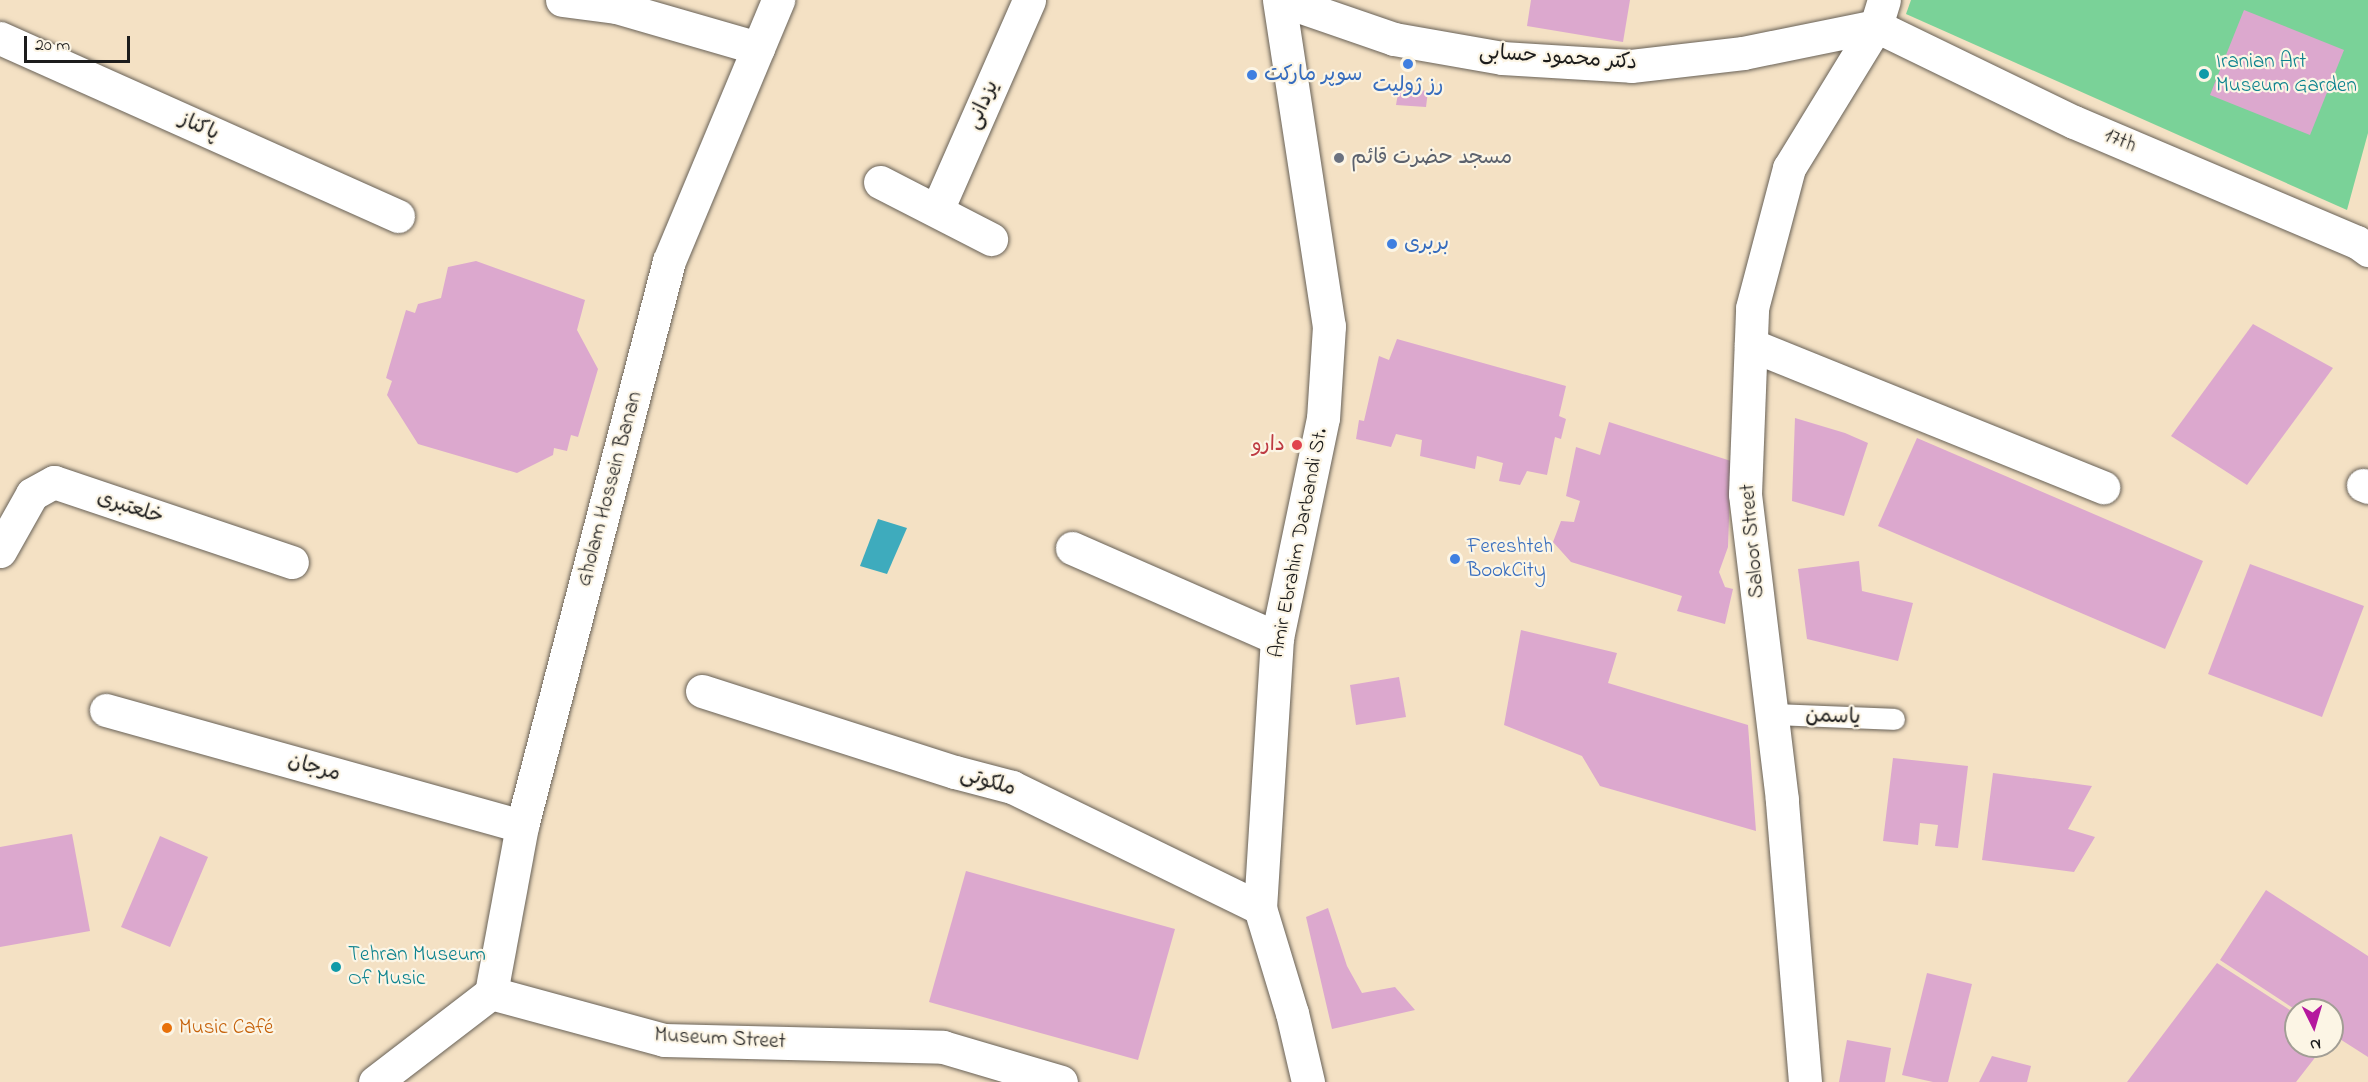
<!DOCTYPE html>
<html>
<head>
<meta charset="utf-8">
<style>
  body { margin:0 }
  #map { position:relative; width:2368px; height:1082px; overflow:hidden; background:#f4e1c4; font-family:"Indie Flower","Playpen Sans Arabic",sans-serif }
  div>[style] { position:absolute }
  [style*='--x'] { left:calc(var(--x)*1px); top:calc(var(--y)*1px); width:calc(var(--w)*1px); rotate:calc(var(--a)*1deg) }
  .green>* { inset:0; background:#7ad298 }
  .water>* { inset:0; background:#3eabbd }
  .building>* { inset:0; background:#dca8ce }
  .roads { filter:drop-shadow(0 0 2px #686157) drop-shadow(0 0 2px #686157) }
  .service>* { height:21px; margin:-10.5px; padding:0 10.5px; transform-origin:10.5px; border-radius:10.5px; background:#fff }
  .minor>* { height:33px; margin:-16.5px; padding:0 16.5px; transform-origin:16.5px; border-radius:16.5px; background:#fff }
  .tertiary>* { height:33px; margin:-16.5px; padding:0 16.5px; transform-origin:16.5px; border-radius:16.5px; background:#fff }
  .dots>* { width:16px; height:16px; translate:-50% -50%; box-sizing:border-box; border:3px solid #fcf5e5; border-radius:50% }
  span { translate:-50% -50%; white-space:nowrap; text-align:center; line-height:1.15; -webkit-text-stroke:4.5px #fcf5e5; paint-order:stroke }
  .street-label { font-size:21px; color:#1c1c1c }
  .culture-label { font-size:21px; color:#0d838f }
  .left { translate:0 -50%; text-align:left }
  .shop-label { font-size:21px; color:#366cbe }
  .worship-label { font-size:21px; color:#5b616d }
  .health-label { font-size:21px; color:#be3a42 }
  .right { translate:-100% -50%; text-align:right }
  .food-label { font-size:21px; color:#c56008 }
  .north { position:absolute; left:2284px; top:998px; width:60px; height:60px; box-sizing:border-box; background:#fcf5e5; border:2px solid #a29e95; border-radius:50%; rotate:175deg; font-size:16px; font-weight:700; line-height:24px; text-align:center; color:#1c1c1c }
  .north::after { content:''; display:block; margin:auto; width:21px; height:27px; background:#b5179e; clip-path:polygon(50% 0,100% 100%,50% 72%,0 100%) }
  .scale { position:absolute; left:24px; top:36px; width:106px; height:27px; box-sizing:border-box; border:3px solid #1c1c1c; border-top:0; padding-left:8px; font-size:18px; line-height:21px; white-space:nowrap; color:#1c1c1c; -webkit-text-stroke:4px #fcf5e5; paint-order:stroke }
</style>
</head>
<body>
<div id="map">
  <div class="green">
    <i style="clip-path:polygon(1911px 0,2368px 0,2368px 133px,2347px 210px,1906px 14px)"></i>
  </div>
  <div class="water">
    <i style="clip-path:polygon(878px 519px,907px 528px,887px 574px,860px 566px)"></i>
  </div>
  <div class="building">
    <i style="clip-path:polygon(1531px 0,1630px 0,1623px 42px,1527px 26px)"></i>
    <i style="clip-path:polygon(2244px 10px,2344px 50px,2310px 135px,2210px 95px)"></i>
    <i style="clip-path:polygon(1399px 88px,1428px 91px,1426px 107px,1396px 105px)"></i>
    <i style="clip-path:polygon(476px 261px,585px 300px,577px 330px,598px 369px,578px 437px,571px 435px,567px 451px,554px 448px,553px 455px,517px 473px,418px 444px,387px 395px,392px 381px,386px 378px,406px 310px,415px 313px,418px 304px,441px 298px,448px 267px)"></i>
    <i style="clip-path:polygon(2253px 324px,2333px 368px,2247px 485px,2171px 436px)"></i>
    <i style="clip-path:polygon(1397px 339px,1566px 386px,1559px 416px,1566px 419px,1561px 439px,1555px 437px,1547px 475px,1527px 471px,1520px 485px,1499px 481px,1503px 463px,1477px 456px,1475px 469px,1420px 456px,1422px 440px,1396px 434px,1391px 447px,1356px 439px,1359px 420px,1364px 421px,1379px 356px,1389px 360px)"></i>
    <i style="clip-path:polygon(1795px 418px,1845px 433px,1868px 443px,1844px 516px,1792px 501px)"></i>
    <i style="clip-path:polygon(1609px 422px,1731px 461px,1728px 547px,1719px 572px,1725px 587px,1733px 589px,1725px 624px,1677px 611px,1682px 596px,1571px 562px,1553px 542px,1561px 521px,1574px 522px,1580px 501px,1566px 496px,1576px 447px,1600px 455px)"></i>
    <i style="clip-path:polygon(1917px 438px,2203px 561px,2165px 649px,1878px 526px)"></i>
    <i style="clip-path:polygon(1859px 561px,1862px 591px,1913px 603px,1898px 661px,1807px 639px,1798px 569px)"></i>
    <i style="clip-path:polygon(2250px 564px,2364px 606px,2322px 717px,2208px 674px)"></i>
    <i style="clip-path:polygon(1521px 630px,1617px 653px,1608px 683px,1748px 725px,1756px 831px,1600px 786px,1582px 756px,1504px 725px)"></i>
    <i style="clip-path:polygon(1399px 677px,1406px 717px,1356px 725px,1350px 685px)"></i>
    <i style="clip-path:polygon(1893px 758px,1968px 766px,1958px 848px,1935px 846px,1938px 825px,1920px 823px,1918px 845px,1883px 841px)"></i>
    <i style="clip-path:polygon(1993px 773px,2092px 786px,2068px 829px,2095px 837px,2074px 872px,1982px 860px)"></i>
    <i style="clip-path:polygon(72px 834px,90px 931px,0 947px,0 847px)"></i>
    <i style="clip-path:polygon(160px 836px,208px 857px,170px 947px,121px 927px)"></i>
    <i style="clip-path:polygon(966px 871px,1175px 929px,1138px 1060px,929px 1002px)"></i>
    <i style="clip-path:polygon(2266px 890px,2368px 956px,2368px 1057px,2332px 1034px,2332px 1010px,2296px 1010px,2220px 960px)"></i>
    <i style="clip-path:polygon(1328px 908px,1347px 966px,1362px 993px,1395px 987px,1415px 1010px,1332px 1029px,1306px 917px)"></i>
    <i style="clip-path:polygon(2217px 963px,2296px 1014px,2296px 1046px,2324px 1046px,2296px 1082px,2127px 1082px)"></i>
    <i style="clip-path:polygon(1927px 973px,1972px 984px,1948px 1082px,1933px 1082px,1902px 1075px)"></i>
    <i style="clip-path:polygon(1847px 1040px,1891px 1048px,1885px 1082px,1839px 1082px)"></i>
    <i style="clip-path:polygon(1992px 1056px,2031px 1066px,2027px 1082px,1979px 1082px)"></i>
  </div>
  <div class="roads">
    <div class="service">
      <i style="--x:1772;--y:714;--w:122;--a:2.3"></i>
    </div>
    <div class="minor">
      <i style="--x:562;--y:0;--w:54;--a:7.4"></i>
      <i style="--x:616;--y:7;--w:148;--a:16.1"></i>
      <i style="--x:1279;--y:0;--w:330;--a:81.3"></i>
      <i style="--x:1329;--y:326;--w:92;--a:93.7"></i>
      <i style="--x:1323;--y:418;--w:225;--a:101.8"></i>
      <i style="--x:1277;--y:638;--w:271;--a:93.6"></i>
      <i style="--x:1260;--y:908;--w:110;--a:73.1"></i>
      <i style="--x:1292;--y:1013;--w:71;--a:76.9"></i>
      <i style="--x:0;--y:38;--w:436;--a:24.1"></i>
      <i style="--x:880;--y:182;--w:125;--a:27.2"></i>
      <i style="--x:937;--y:210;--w:229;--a:-66.3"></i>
      <i style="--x:1751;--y:345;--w:380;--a:22"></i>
      <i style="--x:2363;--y:485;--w:5;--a:22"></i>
      <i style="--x:1072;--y:548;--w:224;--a:23.7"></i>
      <i style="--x:0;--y:551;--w:65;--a:-60.7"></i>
      <i style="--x:32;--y:494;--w:25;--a:-29"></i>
      <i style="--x:54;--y:482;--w:251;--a:18.6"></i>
      <i style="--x:702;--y:691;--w:266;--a:17.8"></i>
      <i style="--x:955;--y:772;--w:59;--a:14.7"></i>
      <i style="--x:1012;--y:787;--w:276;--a:26"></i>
      <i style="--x:106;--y:710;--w:432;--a:15.6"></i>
      <i style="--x:491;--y:993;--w:170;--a:-79.5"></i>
      <i style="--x:522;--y:826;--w:584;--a:-75.42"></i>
      <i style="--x:669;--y:261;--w:283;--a:-67.3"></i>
      <i style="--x:375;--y:1082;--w:146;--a:-37.5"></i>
      <i style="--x:491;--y:993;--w:179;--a:15.2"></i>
      <i style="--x:664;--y:1040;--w:279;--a:1.4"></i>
      <i style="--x:943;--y:1047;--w:123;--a:16.5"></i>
      <i style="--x:1805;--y:1082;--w:283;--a:-94.7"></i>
      <i style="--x:1782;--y:800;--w:308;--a:-96.9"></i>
      <i style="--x:1745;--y:494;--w:186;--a:-87.8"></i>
      <i style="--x:1752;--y:308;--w:145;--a:-75.2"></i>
      <i style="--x:1789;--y:168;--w:167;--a:-58.5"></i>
      <i style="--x:1876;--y:26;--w:220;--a:25.9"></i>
      <i style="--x:2074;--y:122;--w:307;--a:23"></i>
      <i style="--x:2357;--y:242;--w:14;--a:36"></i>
    </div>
    <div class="tertiary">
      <i style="--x:1281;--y:0;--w:120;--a:19"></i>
      <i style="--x:1394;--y:39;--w:110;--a:10"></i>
      <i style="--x:1502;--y:58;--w:129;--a:3.5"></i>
      <i style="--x:1631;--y:66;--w:113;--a:-6.6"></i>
      <i style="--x:1743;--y:53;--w:136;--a:-11.5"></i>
      <i style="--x:1876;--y:26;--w:27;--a:-73"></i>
    </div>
  </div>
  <div class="dots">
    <i style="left:1408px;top:64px;background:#3f7fe0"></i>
    <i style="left:2204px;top:74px;background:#0f9aa8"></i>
    <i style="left:1252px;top:75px;background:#3f7fe0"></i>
    <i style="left:1339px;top:158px;background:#6b7280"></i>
    <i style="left:1392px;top:244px;background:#3f7fe0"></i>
    <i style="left:1297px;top:445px;background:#e0444e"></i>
    <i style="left:1455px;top:559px;background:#3f7fe0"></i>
    <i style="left:336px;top:967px;background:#0f9aa8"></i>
    <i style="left:167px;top:1028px;background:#e8710a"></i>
  </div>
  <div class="street-label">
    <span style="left:1558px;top:58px;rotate:4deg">دکتر محمود حسابی</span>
    <span style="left:983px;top:105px;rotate:-66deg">یزدانی</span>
    <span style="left:199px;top:127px;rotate:24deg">پاکناز</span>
    <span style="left:2120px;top:141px;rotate:23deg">17th</span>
    <span style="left:610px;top:489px;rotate:-75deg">Gholam Hossein Banan</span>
    <span style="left:130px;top:508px;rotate:18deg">خلعتبری</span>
    <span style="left:1753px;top:541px;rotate:-95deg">Saloor Street</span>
    <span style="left:1299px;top:543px;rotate:-79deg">Amir Ebrahim Darbandi St.</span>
    <span style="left:1833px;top:717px;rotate:2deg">یاسمن</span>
    <span style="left:314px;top:768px;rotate:16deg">مرجان</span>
    <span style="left:988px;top:782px;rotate:17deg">ملکوتی</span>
    <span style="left:720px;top:1039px;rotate:3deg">Museum Street</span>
  </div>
  <div class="culture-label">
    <span class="left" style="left:2216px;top:74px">Iranian Art<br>Museum Garden</span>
    <span class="left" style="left:348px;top:967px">Tehran Museum<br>Of Music</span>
  </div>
  <div class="shop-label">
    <span class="left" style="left:1264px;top:75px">سوپر مارکت</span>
    <span style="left:1408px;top:86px">رز ژولیت</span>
    <span class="left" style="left:1404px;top:244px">بربری</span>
    <span class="left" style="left:1467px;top:559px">Fereshteh<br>BookCity</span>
  </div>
  <div class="worship-label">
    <span class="left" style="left:1351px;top:158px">مسجد حضرت قائم</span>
  </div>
  <div class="health-label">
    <span class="right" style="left:1285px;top:445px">دارو</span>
  </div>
  <div class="food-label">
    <span class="left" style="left:179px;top:1028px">Music Café</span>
  </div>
  <div class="north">N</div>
  <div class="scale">20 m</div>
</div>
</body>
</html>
